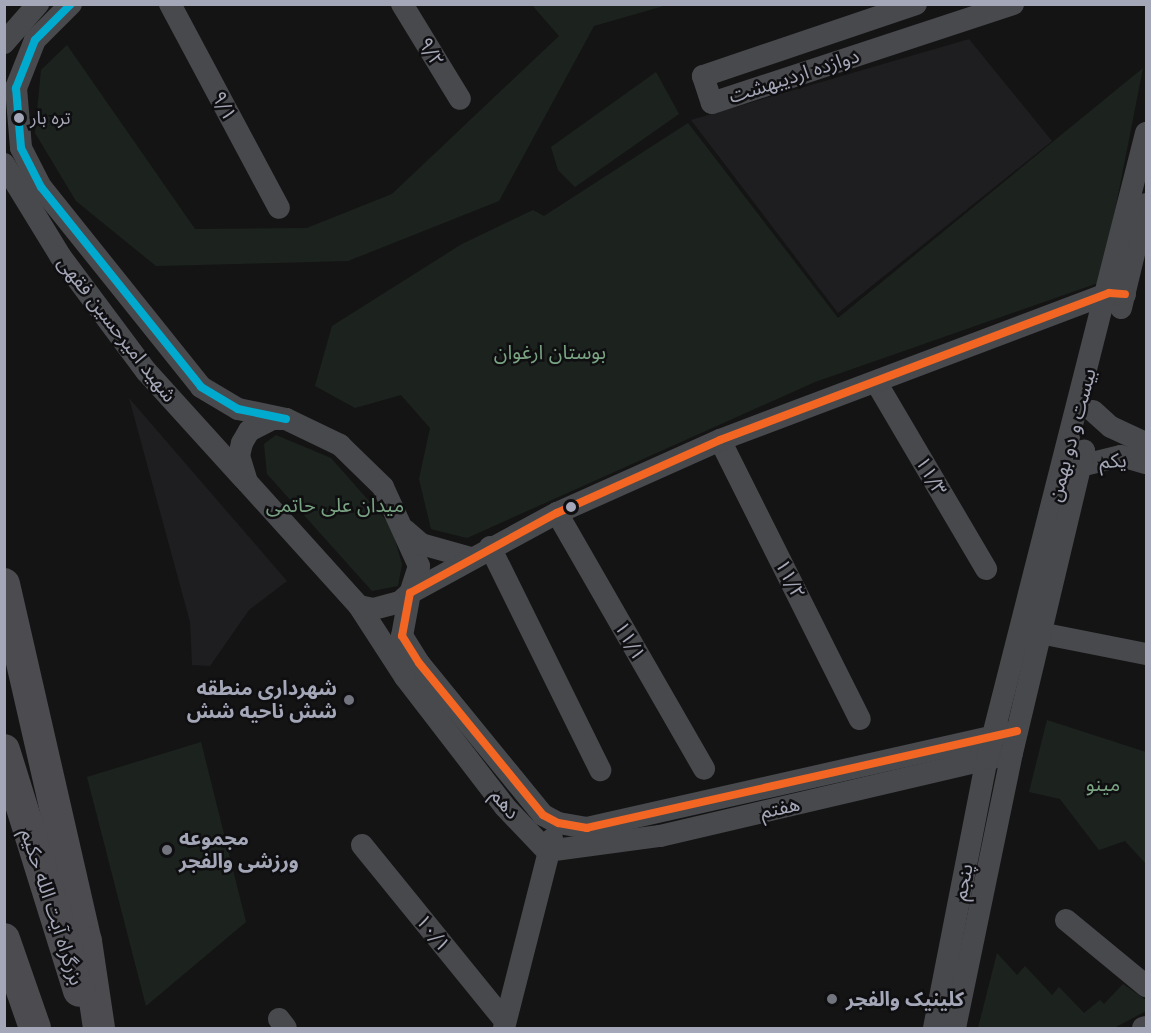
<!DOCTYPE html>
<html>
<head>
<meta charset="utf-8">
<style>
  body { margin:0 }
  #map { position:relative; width:1151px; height:1033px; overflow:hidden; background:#141414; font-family:"PT Sans","Noto Sans Arabic",sans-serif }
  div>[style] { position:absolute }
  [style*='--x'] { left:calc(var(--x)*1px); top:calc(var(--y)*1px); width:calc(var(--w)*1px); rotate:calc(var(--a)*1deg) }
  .built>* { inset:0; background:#1e1e20 }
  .green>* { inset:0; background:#1c231e }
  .minor>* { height:22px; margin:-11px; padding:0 11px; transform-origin:11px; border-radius:11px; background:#48494d }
  .highway>* { height:32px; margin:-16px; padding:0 16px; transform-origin:16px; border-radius:16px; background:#4b4b50 }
  .bus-1>* { height:8px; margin:-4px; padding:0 4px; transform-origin:4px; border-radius:4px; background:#00a9ce }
  .bus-2>* { height:8px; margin:-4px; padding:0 4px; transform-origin:4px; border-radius:4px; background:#f26522 }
  .dots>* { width:16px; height:16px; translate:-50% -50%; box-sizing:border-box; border:3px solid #0f0e10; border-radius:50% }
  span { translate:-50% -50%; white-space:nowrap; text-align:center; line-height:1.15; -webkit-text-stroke:5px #0f0e10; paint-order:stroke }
  .bus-label { font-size:18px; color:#a4a7b7 }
  .left { translate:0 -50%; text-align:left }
  .street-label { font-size:20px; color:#a4a7b7 }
  .park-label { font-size:20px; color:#79a382 }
  .poi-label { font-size:20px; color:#a4a7b7; font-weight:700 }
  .right { translate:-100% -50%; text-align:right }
  .frame { position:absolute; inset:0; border:6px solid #a4a7b7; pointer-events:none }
</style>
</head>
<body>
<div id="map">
  <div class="built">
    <i style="clip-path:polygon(969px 39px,1052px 141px,838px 313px,691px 120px)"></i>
    <i style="clip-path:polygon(129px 398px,287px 581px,249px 610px,210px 666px,192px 665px,190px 622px)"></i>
  </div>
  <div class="green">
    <i style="clip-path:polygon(532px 5px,667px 5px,594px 26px,499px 201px,348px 261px,156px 266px,76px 201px,35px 133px,41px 70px,67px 45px,195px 229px,307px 228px,392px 194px,559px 36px)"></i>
    <i style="clip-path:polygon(1143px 68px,1101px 282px,815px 382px,467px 538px,431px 529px,419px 479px,430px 428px,401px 395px,355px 408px,315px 386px,332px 326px,462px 244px,533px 210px,544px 216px,688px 123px,838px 318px)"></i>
    <i style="clip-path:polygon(656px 72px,679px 114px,575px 187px,558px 170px,551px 147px)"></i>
    <i style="clip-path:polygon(276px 435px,331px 458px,391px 526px,402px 564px,398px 586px,372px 591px,267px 474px,264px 444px)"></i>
    <i style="clip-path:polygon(1047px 720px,1146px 752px,1146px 864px,1125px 841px,1099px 850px,1060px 799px,1029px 792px)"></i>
    <i style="clip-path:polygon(201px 742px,246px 922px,146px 1006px,87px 777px)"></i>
    <i style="clip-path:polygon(997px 953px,1017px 975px,1025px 966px,1052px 995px,1059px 987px,1084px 1013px,1100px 1000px,1104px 1004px,1123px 984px,1146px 1000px,1146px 1011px,1114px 1028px,978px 1028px)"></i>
  </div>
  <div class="minor">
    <i style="--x:71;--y:4;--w:51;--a:135"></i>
    <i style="--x:35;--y:40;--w:52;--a:111.6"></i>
    <i style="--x:16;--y:88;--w:60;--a:85.2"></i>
    <i style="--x:21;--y:148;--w:44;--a:62.9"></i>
    <i style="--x:41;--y:187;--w:256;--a:51.3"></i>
    <i style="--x:201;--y:387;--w:43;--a:30.7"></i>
    <i style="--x:238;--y:409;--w:49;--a:11.8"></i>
    <i style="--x:170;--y:4;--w:231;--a:61.9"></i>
    <i style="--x:402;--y:4;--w:111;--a:58.6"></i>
    <i style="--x:916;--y:4;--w:225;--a:161.3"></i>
    <i style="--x:703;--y:76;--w:28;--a:72"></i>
    <i style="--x:712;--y:103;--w:317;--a:-18.2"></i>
    <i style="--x:4;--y:43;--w:52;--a:-48.9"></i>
    <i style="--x:4;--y:164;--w:109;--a:58.5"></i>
    <i style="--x:61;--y:257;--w:142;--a:53.3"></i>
    <i style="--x:146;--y:371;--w:146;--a:47.8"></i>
    <i style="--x:1121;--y:308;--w:107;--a:-76.5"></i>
    <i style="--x:876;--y:382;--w:217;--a:59.5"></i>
    <i style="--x:1093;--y:411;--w:24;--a:42"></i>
    <i style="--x:1111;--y:427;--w:38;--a:25"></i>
    <i style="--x:273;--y:419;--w:13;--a:0"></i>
    <i style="--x:286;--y:419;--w:60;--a:25.7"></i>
    <i style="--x:340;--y:445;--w:60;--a:44.3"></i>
    <i style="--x:383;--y:487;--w:87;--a:65.5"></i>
    <i style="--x:419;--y:566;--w:28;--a:108"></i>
    <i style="--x:410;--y:593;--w:13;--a:138"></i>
    <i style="--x:400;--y:602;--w:28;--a:165"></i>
    <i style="--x:373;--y:609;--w:14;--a:-168"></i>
    <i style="--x:359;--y:606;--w:167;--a:-132.1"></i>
    <i style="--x:247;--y:482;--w:27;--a:-107"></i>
    <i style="--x:239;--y:456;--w:13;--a:-77"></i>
    <i style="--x:242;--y:443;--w:14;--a:-60"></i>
    <i style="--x:249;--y:431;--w:27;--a:-27"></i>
    <i style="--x:720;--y:440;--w:312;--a:63.4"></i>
    <i style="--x:1080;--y:466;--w:42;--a:-13.7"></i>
    <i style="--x:1121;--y:456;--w:26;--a:16"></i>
    <i style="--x:557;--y:513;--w:295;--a:60.1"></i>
    <i style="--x:405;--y:530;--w:21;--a:41"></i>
    <i style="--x:421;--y:544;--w:52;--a:15.6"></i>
    <i style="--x:490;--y:547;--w:249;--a:63.7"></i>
    <i style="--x:359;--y:606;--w:85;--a:57.1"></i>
    <i style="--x:405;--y:677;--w:164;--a:52.4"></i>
    <i style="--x:505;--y:807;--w:61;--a:46.3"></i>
    <i style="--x:1040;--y:633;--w:108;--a:11.2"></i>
    <i style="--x:1017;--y:731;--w:441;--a:167.3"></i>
    <i style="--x:587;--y:828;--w:29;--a:-170"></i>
    <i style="--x:558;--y:823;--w:17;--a:-152"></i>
    <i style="--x:543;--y:815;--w:196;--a:-129.2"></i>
    <i style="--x:419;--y:663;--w:32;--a:-122"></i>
    <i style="--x:402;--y:636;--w:44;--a:-79.5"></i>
    <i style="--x:410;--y:593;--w:167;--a:-28.6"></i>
    <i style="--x:557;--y:513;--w:179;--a:-24.1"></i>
    <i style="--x:720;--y:440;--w:416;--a:-20.7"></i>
    <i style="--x:1109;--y:293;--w:16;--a:4"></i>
    <i style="--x:362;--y:845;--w:227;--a:50.9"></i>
    <i style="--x:547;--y:851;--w:114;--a:-7.6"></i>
    <i style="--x:660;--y:836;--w:349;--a:-13.2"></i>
    <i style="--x:1066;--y:920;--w:104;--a:39.5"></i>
    <i style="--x:279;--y:1019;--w:11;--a:52"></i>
    <i style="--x:504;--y:1028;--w:195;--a:-75.7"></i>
    <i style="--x:934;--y:1028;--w:274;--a:-78.9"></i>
    <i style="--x:987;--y:759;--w:646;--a:-75.75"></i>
    <i style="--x:955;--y:1028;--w:281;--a:-78.3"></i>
    <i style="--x:1012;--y:753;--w:311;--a:-76.6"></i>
    <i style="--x:1143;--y:1028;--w:3;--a:-18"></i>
  </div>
  <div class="highway">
    <i style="--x:4;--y:584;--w:366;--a:77.1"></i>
    <i style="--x:86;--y:941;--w:88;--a:81.5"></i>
    <i style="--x:4;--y:750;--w:252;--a:72.7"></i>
    <i style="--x:4;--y:939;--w:94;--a:70.8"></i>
  </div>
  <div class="bus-1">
    <i style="--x:71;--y:4;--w:51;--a:135"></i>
    <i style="--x:35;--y:40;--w:52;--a:111.6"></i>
    <i style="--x:16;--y:88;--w:60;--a:85.2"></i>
    <i style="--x:21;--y:148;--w:44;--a:62.9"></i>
    <i style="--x:41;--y:187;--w:256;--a:51.3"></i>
    <i style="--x:201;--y:387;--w:43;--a:30.7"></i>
    <i style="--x:238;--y:409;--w:49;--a:11.8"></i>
  </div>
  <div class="bus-2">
    <i style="--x:1017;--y:731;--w:441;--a:167.3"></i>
    <i style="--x:587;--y:828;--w:29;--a:-170"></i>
    <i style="--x:558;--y:823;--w:17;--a:-152"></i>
    <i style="--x:543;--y:815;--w:196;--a:-129.2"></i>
    <i style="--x:419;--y:663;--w:32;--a:-122"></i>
    <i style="--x:402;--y:636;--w:44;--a:-79.5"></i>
    <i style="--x:410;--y:593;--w:167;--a:-28.6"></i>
    <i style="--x:557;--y:513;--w:179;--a:-24.1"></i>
    <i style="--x:720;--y:440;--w:416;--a:-20.7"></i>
    <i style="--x:1109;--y:293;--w:16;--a:4"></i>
  </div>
  <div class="dots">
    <i style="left:19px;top:118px;background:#a4a7b7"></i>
    <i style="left:571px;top:507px;background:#a4a7b7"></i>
    <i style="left:349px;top:700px;background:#72747e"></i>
    <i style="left:167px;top:850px;background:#72747e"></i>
    <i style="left:832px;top:999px;background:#72747e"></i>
  </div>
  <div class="bus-label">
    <span class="left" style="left:30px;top:118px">تره بار</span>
  </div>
  <div class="street-label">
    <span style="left:431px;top:52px;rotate:59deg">۹/۲</span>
    <span style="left:794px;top:76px;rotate:-18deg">دوازده اردیبهشت</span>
    <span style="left:224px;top:106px;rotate:62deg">۹/۱</span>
    <span style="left:117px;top:329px;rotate:52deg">شهید امیرحسین فقهی</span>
    <span style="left:1072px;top:435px;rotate:-75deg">بیست و دو بهمن</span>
    <span style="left:1113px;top:461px;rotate:-2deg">یکم</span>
    <span style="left:931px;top:476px;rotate:60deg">۱۱/۳</span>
    <span style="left:790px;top:579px;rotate:63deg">۱۱/۲</span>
    <span style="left:630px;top:641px;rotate:60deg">۱۱/۱</span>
    <span style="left:505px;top:804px;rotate:50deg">دهم</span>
    <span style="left:780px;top:808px;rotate:-13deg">هفتم</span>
    <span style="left:963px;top:882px;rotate:-79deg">پنجم</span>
    <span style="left:52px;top:907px;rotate:72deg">بزرگراه آیت الله حکیم</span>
    <span style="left:433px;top:933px;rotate:51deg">۱۰/۱</span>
  </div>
  <div class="park-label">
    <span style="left:550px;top:352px">بوستان ارغوان</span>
    <span style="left:335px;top:505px">میدان علی حاتمی</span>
    <span style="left:1103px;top:784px">مینو</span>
  </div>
  <div class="poi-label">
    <span class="right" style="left:337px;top:700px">شهرداری منطقه<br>شش ناحیه شش</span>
    <span class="left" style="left:179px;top:850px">مجموعه<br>ورزشی والفجر</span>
    <span class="left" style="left:846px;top:999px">کلینیک والفجر</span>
  </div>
  <div class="frame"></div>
</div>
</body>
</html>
